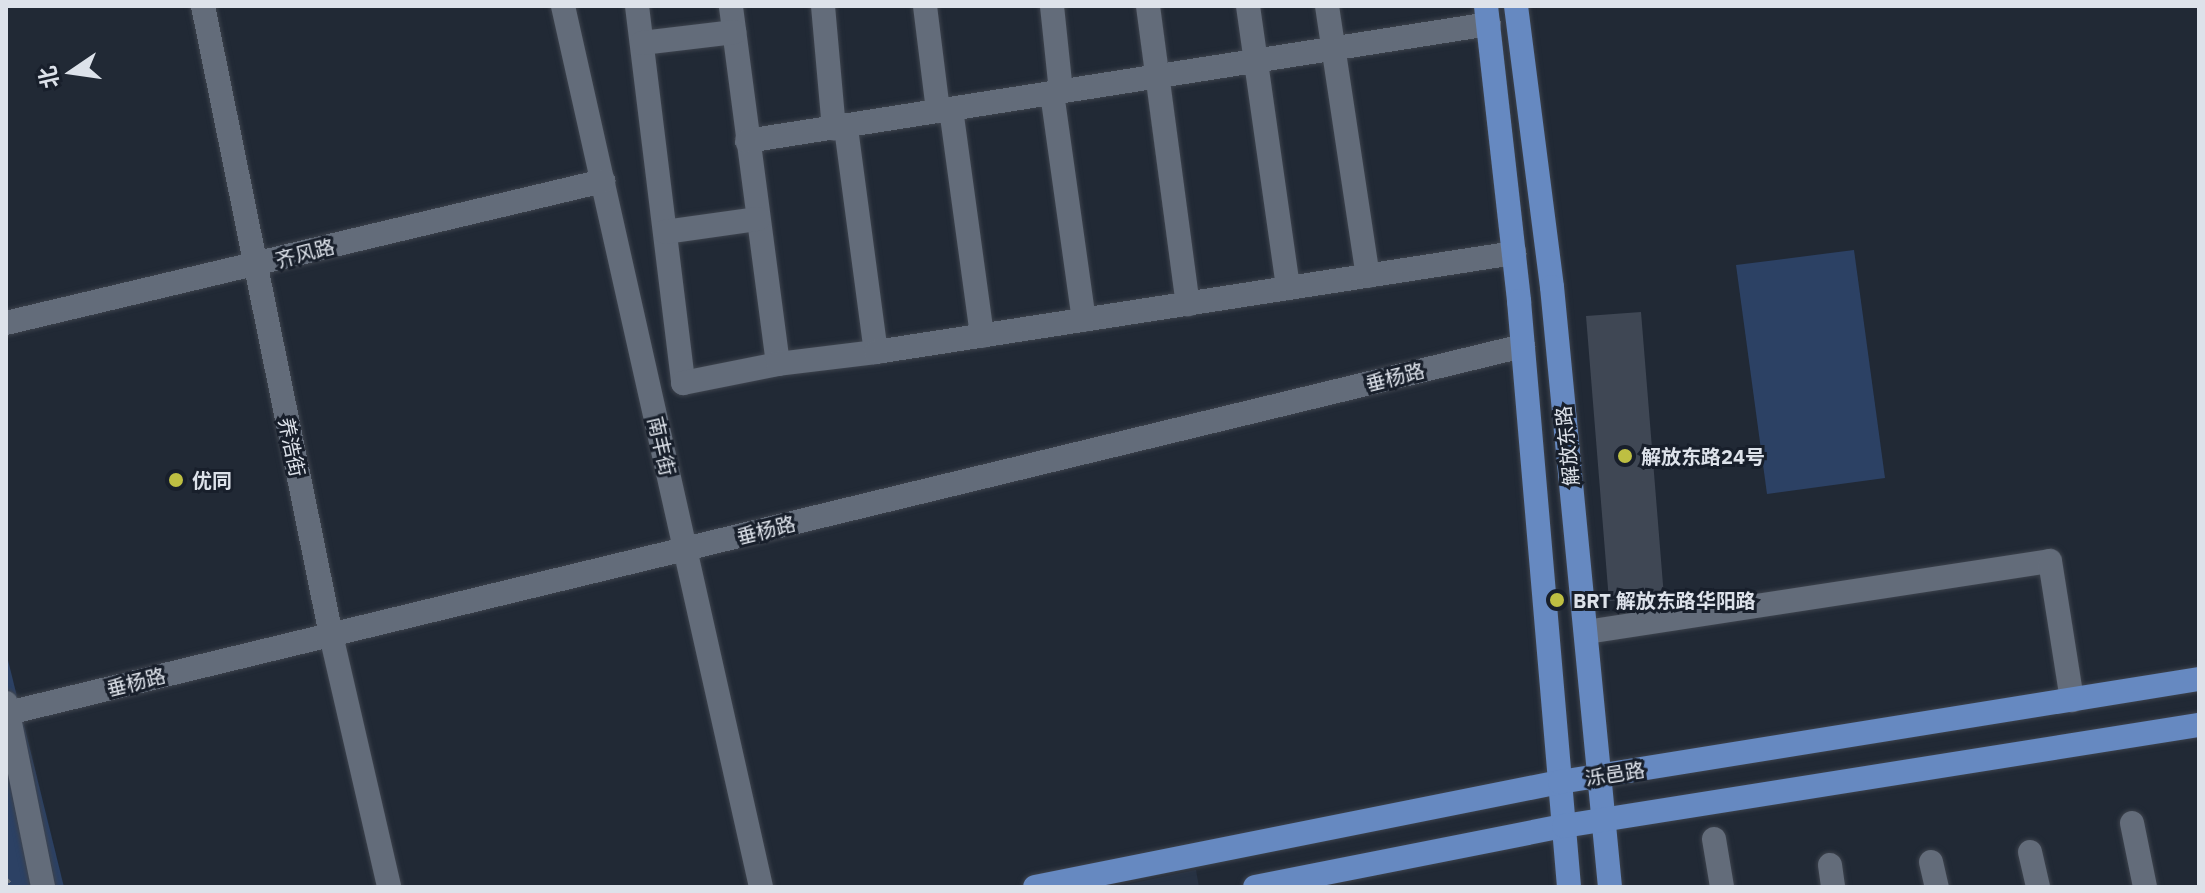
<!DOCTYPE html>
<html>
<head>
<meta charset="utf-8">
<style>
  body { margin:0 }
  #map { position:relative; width:2205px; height:893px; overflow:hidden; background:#212935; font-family:"IBM Plex Sans","Noto Sans SC",sans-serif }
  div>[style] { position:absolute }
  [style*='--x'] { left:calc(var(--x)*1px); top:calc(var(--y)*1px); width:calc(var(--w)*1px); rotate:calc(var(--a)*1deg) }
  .built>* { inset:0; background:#273243 }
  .green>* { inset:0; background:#2c4164 }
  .building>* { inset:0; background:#3f4754 }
  .path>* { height:3px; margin-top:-1.5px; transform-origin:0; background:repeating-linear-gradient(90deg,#6b727c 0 6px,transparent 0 12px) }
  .roads { filter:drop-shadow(0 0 2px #3d434d) drop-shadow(0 0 2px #3d434d) }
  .minor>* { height:24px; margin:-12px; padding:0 12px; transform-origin:12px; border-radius:12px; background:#636c7a }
  .major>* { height:24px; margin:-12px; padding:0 12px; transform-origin:12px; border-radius:12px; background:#6689c1 }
  .dots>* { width:22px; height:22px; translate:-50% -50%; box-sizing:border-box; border:4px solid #181f2b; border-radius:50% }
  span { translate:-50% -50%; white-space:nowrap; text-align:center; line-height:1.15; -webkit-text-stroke:6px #181f2b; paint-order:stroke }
  .street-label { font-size:20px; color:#dde2ea }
  .poi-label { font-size:20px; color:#dde2ea; font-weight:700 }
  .left { translate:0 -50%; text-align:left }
  .frame { position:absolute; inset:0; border:8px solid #dde2ea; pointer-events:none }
  .north { position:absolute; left:32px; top:32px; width:80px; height:80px; -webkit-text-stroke:6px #181f2b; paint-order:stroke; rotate:257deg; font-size:22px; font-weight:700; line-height:32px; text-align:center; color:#dde2ea }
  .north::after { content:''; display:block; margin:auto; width:28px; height:36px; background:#dde2ea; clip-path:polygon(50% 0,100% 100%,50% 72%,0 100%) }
</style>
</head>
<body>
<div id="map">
  <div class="built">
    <i style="clip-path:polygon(1196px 870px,1199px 887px,1115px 887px,1195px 870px)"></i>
  </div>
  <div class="green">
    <i style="clip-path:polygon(1854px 250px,1885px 478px,1767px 494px,1736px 265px)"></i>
    <i style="clip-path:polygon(6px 652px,64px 887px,6px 887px)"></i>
  </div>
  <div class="building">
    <i style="clip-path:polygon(1641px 312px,1664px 597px,1609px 601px,1586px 316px)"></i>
  </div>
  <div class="path">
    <i style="--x:6;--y:878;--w:13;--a:45"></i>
  </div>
  <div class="roads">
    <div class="minor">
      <i style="--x:203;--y:6;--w:642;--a:78.5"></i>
      <i style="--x:331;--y:635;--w:259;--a:77"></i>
      <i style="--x:563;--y:6;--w:903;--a:77.33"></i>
      <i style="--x:637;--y:6;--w:380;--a:83"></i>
      <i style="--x:683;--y:383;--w:97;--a:-11.3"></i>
      <i style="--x:778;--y:364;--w:361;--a:-97.5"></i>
      <i style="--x:823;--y:6;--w:123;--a:84.9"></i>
      <i style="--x:925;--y:6;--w:106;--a:82.9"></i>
      <i style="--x:1052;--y:6;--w:86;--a:84"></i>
      <i style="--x:1148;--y:6;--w:301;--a:82.4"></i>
      <i style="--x:1248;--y:6;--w:285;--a:81.9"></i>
      <i style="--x:1327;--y:6;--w:273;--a:81.4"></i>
      <i style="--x:642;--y:43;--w:93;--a:-6.8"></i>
      <i style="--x:1052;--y:93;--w:229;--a:82"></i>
      <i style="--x:951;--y:109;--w:229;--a:82.2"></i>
      <i style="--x:846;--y:128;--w:226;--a:82.4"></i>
      <i style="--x:747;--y:141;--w:751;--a:-8.96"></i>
      <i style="--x:665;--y:232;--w:94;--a:-8"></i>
      <i style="--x:6;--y:323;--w:614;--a:-13.38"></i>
      <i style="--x:778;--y:364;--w:99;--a:-7"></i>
      <i style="--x:876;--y:352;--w:646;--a:-8.82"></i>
      <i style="--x:1586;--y:632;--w:469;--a:-8.7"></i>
      <i style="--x:2050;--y:561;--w:141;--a:81"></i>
      <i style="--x:6;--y:703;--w:188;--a:78.6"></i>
      <i style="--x:8;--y:713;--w:1559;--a:-13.62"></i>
      <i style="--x:2132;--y:823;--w:65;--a:78.5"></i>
      <i style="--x:1714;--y:839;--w:49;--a:80.5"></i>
      <i style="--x:2030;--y:852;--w:36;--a:77"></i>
      <i style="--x:1931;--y:862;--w:26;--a:77"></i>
      <i style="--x:1830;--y:865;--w:22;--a:82"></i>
    </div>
    <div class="major">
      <i style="--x:1486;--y:6;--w:297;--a:83.6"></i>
      <i style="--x:1519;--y:301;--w:588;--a:85.12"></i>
      <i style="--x:1516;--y:6;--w:283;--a:82.7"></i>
      <i style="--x:1552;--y:287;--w:603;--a:84.48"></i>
      <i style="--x:1035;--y:887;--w:535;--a:-11.31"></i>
      <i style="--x:1560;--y:782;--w:647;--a:-9.16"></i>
      <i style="--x:1255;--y:887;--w:315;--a:-11.2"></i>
      <i style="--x:1564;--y:826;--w:643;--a:-9.04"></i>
    </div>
  </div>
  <div class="dots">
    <i style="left:1625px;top:456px;background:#bebf42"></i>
    <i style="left:176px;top:480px;background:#bebf42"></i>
    <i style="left:1557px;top:600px;background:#bebf42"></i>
  </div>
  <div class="street-label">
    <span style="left:305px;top:253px;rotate:-14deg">齐风路</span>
    <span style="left:1395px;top:377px;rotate:-14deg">垂杨路</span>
    <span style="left:662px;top:446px;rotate:77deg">南丰街</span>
    <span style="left:1567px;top:446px;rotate:-96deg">解放东路</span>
    <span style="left:292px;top:447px;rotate:78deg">养浩街</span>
    <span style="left:766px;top:530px;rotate:-14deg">垂杨路</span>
    <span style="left:136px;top:682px;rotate:-14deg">垂杨路</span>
    <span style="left:1615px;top:774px;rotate:-9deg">泺邑路</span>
  </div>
  <div class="poi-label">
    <span class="left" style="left:1641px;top:456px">解放东路24号</span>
    <span class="left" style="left:192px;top:480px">优同</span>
    <span class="left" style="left:1573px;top:600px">BRT 解放东路华阳路</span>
  </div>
  <div class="frame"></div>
  <div class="north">北</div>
</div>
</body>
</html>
